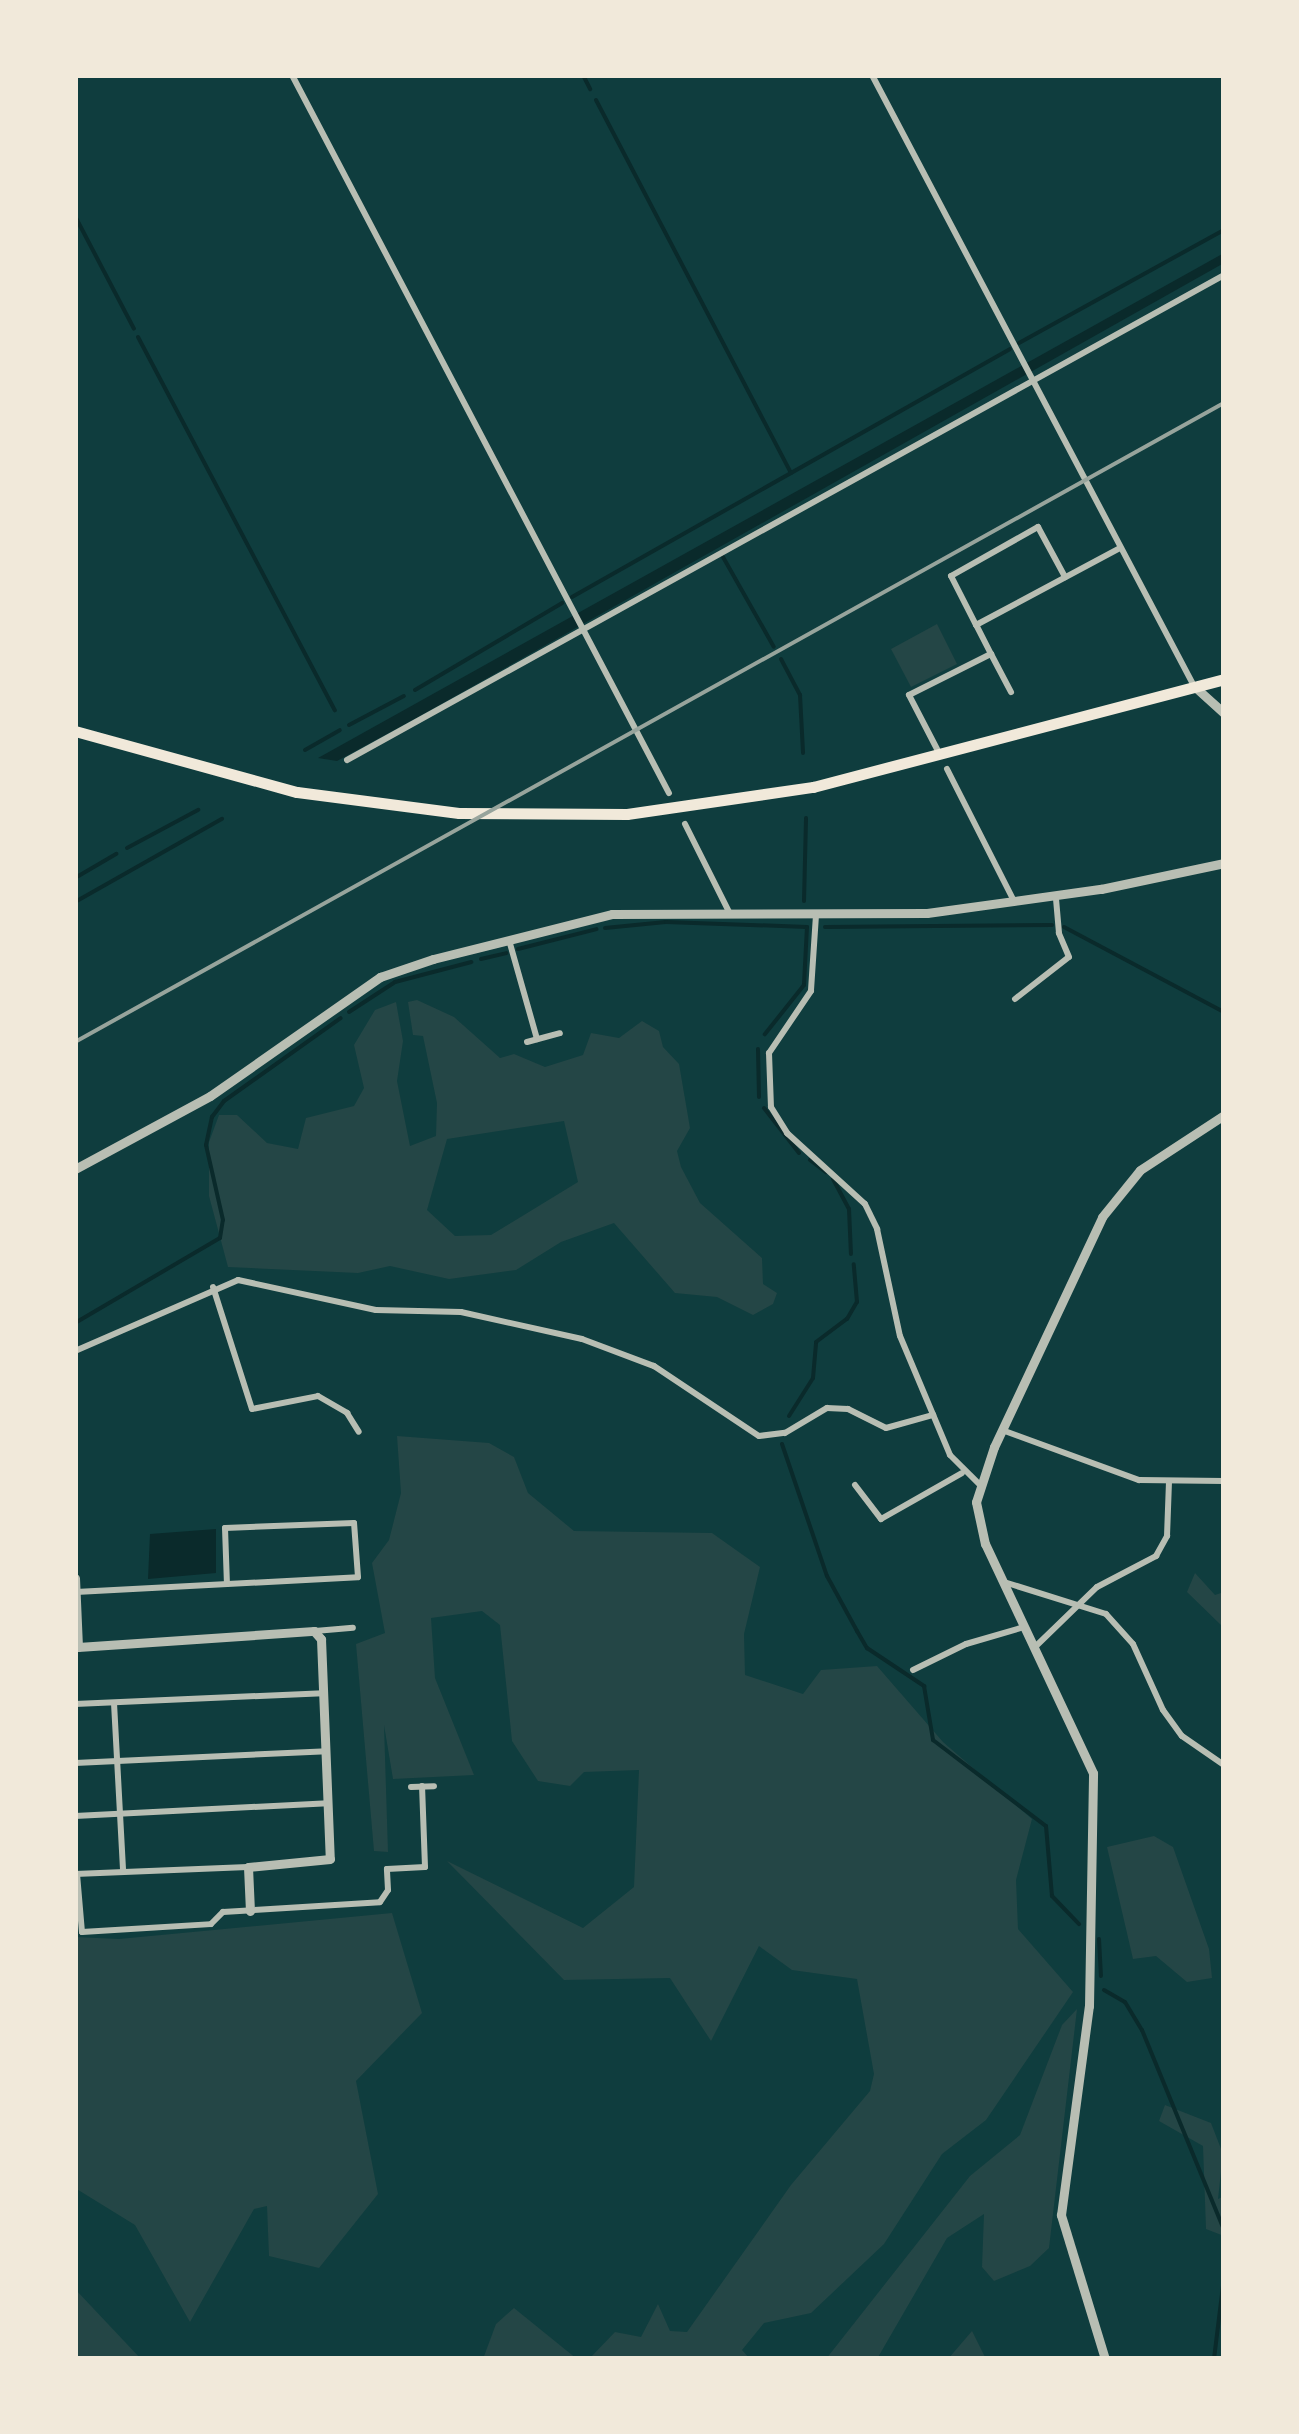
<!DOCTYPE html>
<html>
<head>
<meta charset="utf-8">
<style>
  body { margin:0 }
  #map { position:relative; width:1299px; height:2434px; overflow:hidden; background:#0f3d3e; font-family:"IBM Plex Sans",sans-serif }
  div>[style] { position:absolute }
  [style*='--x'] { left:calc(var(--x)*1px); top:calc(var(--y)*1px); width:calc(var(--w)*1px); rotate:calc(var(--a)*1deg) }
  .green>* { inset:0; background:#244646 }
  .water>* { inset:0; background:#0a2a2b }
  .stream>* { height:4px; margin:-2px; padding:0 2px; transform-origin:2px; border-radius:2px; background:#0a2a2b }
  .minor>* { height:6px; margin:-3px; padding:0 3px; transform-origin:3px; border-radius:3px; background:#b8beb3 }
  .tertiary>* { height:9px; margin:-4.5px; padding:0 4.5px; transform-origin:4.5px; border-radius:4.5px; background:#b8beb3 }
  .trunk>* { height:11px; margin:-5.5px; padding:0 5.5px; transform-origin:5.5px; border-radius:5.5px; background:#f1e9da }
  .rail>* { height:4px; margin:-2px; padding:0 2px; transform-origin:2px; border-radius:2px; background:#97a49c }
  span { translate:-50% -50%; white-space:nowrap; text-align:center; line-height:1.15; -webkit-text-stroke:8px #f1e9da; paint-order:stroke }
  .frame { position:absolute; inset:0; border:78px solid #f1e9da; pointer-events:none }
</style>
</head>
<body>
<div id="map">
  <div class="green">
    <i style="clip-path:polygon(937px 624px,957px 664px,911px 687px,891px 649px)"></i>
    <i style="clip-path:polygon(evenodd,417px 1000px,454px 1017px,500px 1058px,514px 1054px,545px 1067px,583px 1055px,591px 1033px,619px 1038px,642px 1021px,659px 1031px,663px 1047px,679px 1064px,690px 1128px,677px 1151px,681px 1167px,700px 1203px,762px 1258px,763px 1284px,777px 1293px,773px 1304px,753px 1315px,717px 1297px,675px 1293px,614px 1223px,561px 1242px,516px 1270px,449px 1279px,390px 1266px,358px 1273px,228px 1267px,209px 1196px,209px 1142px,219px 1115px,237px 1115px,267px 1143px,298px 1149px,306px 1118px,354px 1106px,364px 1088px,354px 1045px,375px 1010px,396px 1002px,403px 1041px,397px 1081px,410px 1146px,436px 1136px,437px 1103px,423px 1036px,413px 1035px,408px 1002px,417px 1000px,564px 1121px,578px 1182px,491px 1235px,455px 1236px,427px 1210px,447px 1139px,564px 1121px)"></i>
    <i style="clip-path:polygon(397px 1436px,489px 1443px,514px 1457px,528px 1493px,574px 1531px,712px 1533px,760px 1567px,744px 1634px,745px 1675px,803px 1694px,821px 1670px,877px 1666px,943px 1742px,1032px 1819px,1016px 1880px,1018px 1929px,1073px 1992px,986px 2120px,942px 2154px,884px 2244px,811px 2313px,764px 2323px,742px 2350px,750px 2359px,589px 2359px,615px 2332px,641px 2337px,658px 2304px,670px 2331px,687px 2332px,791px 2185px,870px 2091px,874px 2074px,857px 1979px,792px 1970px,759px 1946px,711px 2041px,670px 1978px,564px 1980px,447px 1861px,583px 1928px,634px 1887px,639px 1770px,584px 1772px,570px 1786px,538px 1781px,512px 1741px,500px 1625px,482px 1611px,431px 1618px,435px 1678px,474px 1775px,393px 1779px,384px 1725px,388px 1852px,374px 1851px,356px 1644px,385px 1633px,372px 1563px,389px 1540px,401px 1493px)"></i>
    <i style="clip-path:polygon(1195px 1573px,1215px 1595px,1224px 1592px,1224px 1628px,1187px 1592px)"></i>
    <i style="clip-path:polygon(1154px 1836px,1173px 1847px,1209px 1949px,1212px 1978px,1187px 1982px,1156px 1956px,1133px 1959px,1107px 1847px)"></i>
    <i style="clip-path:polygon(392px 1913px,422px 2013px,356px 2081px,378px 2194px,319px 2268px,269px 2256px,267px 2206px,254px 2209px,190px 2322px,135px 2225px,75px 2188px,75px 1937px,119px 1939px)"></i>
    <i style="clip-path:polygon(1077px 2009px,1049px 2248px,1030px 2266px,994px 2281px,982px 2267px,984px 2214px,947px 2238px,877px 2359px,826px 2359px,970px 2176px,1020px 2135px,1062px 2025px)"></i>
    <i style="clip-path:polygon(1165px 2105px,1211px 2123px,1223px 2154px,1218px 2199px,1224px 2196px,1224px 2236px,1206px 2229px,1203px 2146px,1159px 2121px)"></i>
    <i style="clip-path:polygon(75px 2289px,141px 2359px,75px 2359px)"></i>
    <i style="clip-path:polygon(514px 2308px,577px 2359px,483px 2359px,496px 2324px)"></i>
    <i style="clip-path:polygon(972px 2331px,986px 2359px,948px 2359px)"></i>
  </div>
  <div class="water">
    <i style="clip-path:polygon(1224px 253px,1224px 263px,418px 717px,337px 761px,318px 758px)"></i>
    <i style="clip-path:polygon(216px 1529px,216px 1573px,148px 1579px,150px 1534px)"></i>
  </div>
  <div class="stream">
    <i style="--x:583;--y:75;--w:16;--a:63"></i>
    <i style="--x:596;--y:100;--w:421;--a:62.4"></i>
    <i style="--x:75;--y:216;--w:127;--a:62.4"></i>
    <i style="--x:138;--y:337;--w:422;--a:62.2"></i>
    <i style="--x:1019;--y:343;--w:234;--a:-28.9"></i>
    <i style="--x:723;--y:557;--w:103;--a:60.5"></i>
    <i style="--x:572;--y:597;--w:503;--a:-29.52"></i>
    <i style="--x:781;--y:659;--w:41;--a:62.2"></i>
    <i style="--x:800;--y:695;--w:58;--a:87"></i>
    <i style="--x:415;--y:690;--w:171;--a:-30.6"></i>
    <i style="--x:349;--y:725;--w:62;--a:-27.8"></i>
    <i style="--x:305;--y:750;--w:40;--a:-29.7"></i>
    <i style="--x:127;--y:848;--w:81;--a:-28.2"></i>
    <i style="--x:75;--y:878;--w:48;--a:-30.3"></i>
    <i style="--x:804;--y:901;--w:83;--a:-88.6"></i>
    <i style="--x:75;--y:902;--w:169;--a:-29.5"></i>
    <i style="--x:825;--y:927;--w:227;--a:-0.5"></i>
    <i style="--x:1064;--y:927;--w:181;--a:28"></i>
    <i style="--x:605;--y:928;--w:61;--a:-5.6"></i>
    <i style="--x:666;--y:922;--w:141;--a:2"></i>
    <i style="--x:807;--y:927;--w:58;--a:93"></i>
    <i style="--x:804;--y:985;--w:63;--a:128.5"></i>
    <i style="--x:518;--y:949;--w:81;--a:-14.2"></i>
    <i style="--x:481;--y:959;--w:26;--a:-13"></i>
    <i style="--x:349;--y:1012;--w:55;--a:-33.1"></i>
    <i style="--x:395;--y:982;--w:79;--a:-14.7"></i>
    <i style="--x:758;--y:1049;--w:48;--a:88.8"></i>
    <i style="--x:764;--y:1108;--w:57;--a:52.1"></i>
    <i style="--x:810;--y:1160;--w:20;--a:37"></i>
    <i style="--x:833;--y:1179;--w:34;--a:62"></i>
    <i style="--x:849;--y:1209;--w:45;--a:87.5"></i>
    <i style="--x:75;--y:1323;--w:168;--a:-30.4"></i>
    <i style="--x:220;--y:1238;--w:18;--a:-81"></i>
    <i style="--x:223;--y:1220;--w:77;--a:-102.8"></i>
    <i style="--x:206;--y:1145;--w:29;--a:-78"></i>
    <i style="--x:212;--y:1117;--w:20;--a:-53"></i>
    <i style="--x:224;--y:1101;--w:143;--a:-35.4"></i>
    <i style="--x:789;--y:1416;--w:45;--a:-57.7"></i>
    <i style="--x:813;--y:1378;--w:36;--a:-85"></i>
    <i style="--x:816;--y:1342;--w:39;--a:-37"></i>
    <i style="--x:847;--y:1319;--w:20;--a:-60"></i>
    <i style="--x:857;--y:1302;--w:38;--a:-95"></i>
    <i style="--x:782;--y:1444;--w:139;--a:71.2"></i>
    <i style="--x:827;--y:1576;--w:63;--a:61.4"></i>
    <i style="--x:857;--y:1631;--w:20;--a:60"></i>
    <i style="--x:867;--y:1648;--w:69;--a:33.7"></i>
    <i style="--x:924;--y:1686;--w:55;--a:80.5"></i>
    <i style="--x:933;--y:1740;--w:142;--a:37.3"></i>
    <i style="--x:1046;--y:1826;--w:70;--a:85.1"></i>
    <i style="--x:1052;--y:1896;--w:39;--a:46"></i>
    <i style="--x:1099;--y:1939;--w:37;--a:87"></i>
    <i style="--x:1104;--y:1990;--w:24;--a:30"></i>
    <i style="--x:1125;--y:2002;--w:33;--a:59"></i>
    <i style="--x:1142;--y:2030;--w:216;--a:67.7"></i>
    <i style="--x:1214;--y:2359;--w:83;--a:-83"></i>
  </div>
  <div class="minor">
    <i style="--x:292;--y:75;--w:811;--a:62.3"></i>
    <i style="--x:872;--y:75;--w:691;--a:62.21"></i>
    <i style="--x:976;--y:625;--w:55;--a:-117"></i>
    <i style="--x:951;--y:576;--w:100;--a:-29.4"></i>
    <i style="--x:1038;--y:527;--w:57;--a:61.6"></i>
    <i style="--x:991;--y:654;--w:43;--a:62.2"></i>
    <i style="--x:937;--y:749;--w:61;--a:-117.4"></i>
    <i style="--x:909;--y:695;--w:92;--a:-26.6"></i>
    <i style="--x:991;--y:654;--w:33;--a:-117"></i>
    <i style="--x:976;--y:625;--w:163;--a:-28.1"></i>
    <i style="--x:347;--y:760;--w:1002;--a:-28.94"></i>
    <i style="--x:947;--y:769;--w:148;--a:63.1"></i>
    <i style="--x:685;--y:824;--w:98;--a:63.4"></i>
    <i style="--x:816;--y:915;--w:76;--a:93.8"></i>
    <i style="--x:811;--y:991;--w:75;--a:124.1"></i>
    <i style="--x:769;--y:1053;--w:54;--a:87.9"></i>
    <i style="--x:771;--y:1107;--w:31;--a:58"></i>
    <i style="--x:787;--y:1133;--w:105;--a:42.3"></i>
    <i style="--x:865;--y:1204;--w:28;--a:64"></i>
    <i style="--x:877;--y:1229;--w:109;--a:77.9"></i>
    <i style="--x:900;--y:1336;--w:129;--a:67.2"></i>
    <i style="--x:950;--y:1455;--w:41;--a:45"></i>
    <i style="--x:509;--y:940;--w:103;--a:74.2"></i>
    <i style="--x:1015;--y:999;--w:68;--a:-37.9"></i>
    <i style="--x:1069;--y:957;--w:26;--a:-113"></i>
    <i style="--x:1059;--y:933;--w:38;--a:-95"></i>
    <i style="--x:527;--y:1042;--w:34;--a:-15"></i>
    <i style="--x:213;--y:1287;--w:128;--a:72.3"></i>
    <i style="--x:252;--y:1409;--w:67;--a:-11.1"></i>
    <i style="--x:318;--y:1396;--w:34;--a:30"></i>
    <i style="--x:347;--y:1413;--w:22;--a:58"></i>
    <i style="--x:75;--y:1351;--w:178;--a:-23.5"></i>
    <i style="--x:238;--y:1280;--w:141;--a:12.3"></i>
    <i style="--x:376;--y:1310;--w:85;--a:1.3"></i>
    <i style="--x:461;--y:1312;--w:124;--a:12.6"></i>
    <i style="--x:582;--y:1339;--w:77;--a:20.6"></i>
    <i style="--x:654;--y:1366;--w:126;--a:33.7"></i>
    <i style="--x:759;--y:1436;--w:26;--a:-7"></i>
    <i style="--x:785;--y:1433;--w:49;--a:-30.8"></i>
    <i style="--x:827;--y:1408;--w:21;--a:3"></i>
    <i style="--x:848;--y:1409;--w:42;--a:26.6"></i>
    <i style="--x:886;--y:1428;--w:49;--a:-15.5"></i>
    <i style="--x:1002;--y:1430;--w:146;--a:20.1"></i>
    <i style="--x:1139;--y:1480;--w:85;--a:0.7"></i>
    <i style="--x:855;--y:1485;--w:43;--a:52.6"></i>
    <i style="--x:881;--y:1519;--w:93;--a:-29.6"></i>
    <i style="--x:1004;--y:1582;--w:107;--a:17.4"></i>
    <i style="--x:1106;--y:1614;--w:40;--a:48"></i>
    <i style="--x:1133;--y:1644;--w:72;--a:65.6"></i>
    <i style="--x:1163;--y:1710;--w:32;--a:54"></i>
    <i style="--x:1182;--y:1736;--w:51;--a:34.6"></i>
    <i style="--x:76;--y:1592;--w:282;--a:-3"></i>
    <i style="--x:358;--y:1577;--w:54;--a:-94.2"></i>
    <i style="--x:354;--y:1523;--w:129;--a:177.8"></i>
    <i style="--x:225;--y:1528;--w:56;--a:88"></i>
    <i style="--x:315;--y:1631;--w:38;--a:-5"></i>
    <i style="--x:1035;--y:1647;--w:86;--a:-44.1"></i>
    <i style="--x:1097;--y:1587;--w:67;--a:-27.7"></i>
    <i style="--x:1156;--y:1556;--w:23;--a:-61"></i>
    <i style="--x:1167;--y:1536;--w:54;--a:-87.9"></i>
    <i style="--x:913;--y:1670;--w:59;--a:-26.1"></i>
    <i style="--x:966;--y:1644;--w:60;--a:-16.3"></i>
    <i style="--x:114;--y:1703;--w:168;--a:86.9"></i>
    <i style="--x:75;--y:1704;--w:248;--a:-2.5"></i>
    <i style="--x:75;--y:1763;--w:252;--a:-2.7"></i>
    <i style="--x:411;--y:1787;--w:23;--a:-2"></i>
    <i style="--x:75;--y:1816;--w:253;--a:-2.9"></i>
    <i style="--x:75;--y:1874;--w:173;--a:-2.3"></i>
    <i style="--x:77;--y:1874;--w:58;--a:85.1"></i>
    <i style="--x:82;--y:1932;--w:129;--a:-3.5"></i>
    <i style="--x:211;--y:1924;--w:17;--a:-45"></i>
    <i style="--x:223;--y:1912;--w:157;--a:-3.6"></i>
    <i style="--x:380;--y:1902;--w:14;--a:-56"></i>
    <i style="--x:388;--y:1890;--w:21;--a:-93"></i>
    <i style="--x:387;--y:1869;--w:38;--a:-3"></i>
    <i style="--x:425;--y:1867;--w:81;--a:-92.1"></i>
  </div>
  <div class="tertiary">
    <i style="--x:1195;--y:687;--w:39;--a:42"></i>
    <i style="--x:75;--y:1169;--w:153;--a:-28.4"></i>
    <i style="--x:210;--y:1096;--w:208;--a:-35"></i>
    <i style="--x:380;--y:977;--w:56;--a:-18.8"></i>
    <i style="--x:433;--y:959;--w:185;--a:-14.1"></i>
    <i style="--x:612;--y:914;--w:315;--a:-0.2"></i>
    <i style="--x:927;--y:913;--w:176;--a:-7.9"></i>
    <i style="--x:1101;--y:889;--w:126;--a:-11.9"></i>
    <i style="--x:75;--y:1578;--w:69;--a:87.5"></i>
    <i style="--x:78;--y:1647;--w:237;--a:-3.9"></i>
    <i style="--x:314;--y:1631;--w:11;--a:49"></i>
    <i style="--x:321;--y:1639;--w:220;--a:87.7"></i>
    <i style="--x:330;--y:1859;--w:82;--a:174.4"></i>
    <i style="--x:248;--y:1867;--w:44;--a:87.4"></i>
    <i style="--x:1105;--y:2359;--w:151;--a:-107"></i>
    <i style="--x:1061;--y:2215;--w:211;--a:-82.4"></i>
    <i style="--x:1089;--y:2006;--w:233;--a:-89"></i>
    <i style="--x:1093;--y:1773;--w:253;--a:-115.2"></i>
    <i style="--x:985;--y:1544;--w:43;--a:-102.1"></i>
    <i style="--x:976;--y:1502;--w:58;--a:-71.9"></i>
    <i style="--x:994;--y:1447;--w:254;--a:-64.8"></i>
    <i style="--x:1102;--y:1217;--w:60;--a:-51"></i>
    <i style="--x:1140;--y:1170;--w:100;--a:-33.2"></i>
  </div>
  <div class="trunk">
    <i style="--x:75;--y:731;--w:230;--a:15.4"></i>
    <i style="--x:297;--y:792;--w:163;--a:7.4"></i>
    <i style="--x:459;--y:813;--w:168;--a:0.3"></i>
    <i style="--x:627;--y:814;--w:188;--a:-8.3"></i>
    <i style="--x:813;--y:787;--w:425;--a:-14.7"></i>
  </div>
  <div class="rail">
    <i style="--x:75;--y:1042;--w:1315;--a:-29.08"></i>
  </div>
  <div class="frame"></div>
</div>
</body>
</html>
